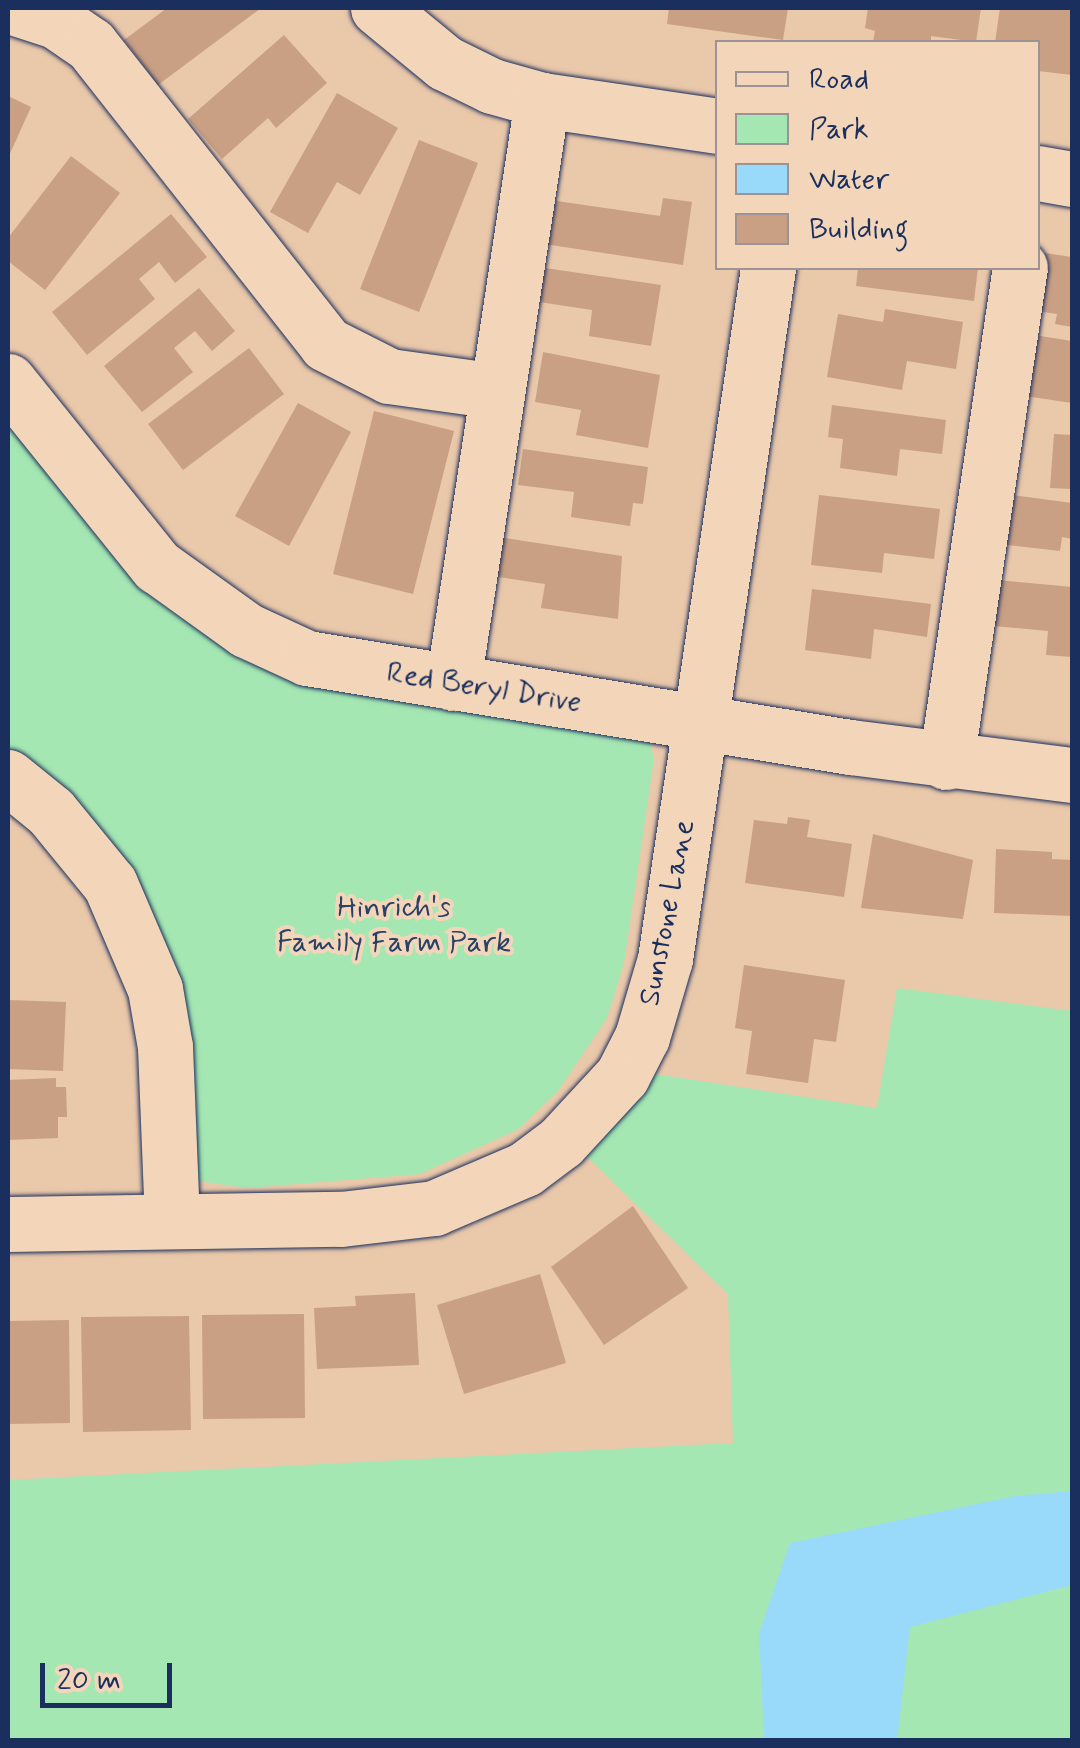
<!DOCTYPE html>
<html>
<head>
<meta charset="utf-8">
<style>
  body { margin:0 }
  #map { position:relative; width:1080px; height:1748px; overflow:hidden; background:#eac8aa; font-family:Mynerve,sans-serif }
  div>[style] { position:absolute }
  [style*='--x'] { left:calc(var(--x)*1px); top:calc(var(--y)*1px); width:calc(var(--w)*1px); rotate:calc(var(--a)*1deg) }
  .green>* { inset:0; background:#a4e7b2 }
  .water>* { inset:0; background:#99dafb }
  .building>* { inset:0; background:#c9a084 }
  .roads { filter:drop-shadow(0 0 2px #1b2f5e) drop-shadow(0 0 2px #1b2f5e) }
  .minor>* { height:55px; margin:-27.5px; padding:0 27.5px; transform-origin:27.5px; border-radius:27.5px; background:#f3d6b9 }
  span { translate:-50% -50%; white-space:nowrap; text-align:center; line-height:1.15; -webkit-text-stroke:8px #f3d6b9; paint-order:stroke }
  .street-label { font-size:30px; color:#1b2f5e }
  .park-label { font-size:30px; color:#294166 }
  .frame { position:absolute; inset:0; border:10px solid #1b2f5e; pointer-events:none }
  .legend { position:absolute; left:715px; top:40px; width:325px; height:230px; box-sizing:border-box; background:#f3d6b9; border:2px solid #9d9395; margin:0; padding:12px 18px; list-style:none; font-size:30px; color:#1b2f5e }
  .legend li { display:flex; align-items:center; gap:20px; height:50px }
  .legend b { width:50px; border:2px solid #9d9395 }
  .scale { position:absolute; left:40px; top:1663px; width:132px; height:45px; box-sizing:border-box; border:5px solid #1b2f5e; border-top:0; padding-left:12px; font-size:30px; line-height:35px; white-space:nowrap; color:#1b2f5e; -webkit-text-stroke:8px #f3d6b9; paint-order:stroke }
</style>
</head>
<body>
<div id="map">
  <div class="green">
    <i style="clip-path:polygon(8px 414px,180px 614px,650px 742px,654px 759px,624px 963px,607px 1018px,558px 1091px,519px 1129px,420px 1174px,247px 1188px,197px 1181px,180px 1062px,8px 752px)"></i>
    <i style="clip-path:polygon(897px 988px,1072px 1011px,1072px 1740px,8px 1740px,8px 1480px,733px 1443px,728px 1294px,579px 1149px,642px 1072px,877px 1108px)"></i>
  </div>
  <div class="water">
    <i style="clip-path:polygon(1072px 1491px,1072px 1585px,910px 1627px,897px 1740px,764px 1740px,759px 1633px,790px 1543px,1015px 1496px)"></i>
  </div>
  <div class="building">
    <i style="clip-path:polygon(167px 8px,261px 8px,158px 85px,124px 40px)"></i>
    <i style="clip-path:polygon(669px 8px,788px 8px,783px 40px,667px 24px)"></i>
    <i style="clip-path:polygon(868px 8px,981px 8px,976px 42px,931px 36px,931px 42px,873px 42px,875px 31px,865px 28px)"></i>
    <i style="clip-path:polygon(1000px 8px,1072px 8px,1072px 75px,1038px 71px,1038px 42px,995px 42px)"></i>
    <i style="clip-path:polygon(284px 35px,327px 83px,276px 128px,268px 118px,222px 159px,188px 119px)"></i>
    <i style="clip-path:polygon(337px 93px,398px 128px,360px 195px,337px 182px,308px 233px,270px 212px)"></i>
    <i style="clip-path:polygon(8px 96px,31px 107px,8px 158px)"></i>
    <i style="clip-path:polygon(419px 140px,478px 163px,419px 312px,360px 289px)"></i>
    <i style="clip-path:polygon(71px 156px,120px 193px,45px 290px,8px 261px,8px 238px)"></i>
    <i style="clip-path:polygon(663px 198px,692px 202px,683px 265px,544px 244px,550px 200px,660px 216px)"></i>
    <i style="clip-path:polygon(171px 214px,207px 257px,175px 283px,159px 262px,139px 279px,155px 299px,87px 355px,52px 312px)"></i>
    <i style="clip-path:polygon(1045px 253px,1072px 257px,1072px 327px,1055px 324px,1057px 314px,1037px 311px)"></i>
    <i style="clip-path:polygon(545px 268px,661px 285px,651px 346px,589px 336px,592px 310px,539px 302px)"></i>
    <i style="clip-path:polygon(858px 268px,978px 268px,974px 301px,856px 286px)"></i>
    <i style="clip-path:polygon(199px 288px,235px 331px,212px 351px,195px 331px,174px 348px,193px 372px,142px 412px,104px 366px)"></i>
    <i style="clip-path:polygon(885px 309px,963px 322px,956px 369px,907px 361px,902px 390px,827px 377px,838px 314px,883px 322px)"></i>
    <i style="clip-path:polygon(1034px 335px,1072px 341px,1072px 403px,1025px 396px)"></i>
    <i style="clip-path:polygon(249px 348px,284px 394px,183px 470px,148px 424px)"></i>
    <i style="clip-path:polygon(543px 352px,660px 375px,648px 448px,576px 435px,581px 410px,535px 402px)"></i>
    <i style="clip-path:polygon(298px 403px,351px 432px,289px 546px,235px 516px)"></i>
    <i style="clip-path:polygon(832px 405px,946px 420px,942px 454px,900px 449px,897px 476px,840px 468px,843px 439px,828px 437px)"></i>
    <i style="clip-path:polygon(374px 411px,454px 431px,413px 594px,333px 574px)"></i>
    <i style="clip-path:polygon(1054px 434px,1072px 435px,1072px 489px,1050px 488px)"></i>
    <i style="clip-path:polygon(523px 449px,648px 467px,643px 504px,633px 503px,630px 526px,571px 517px,574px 492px,518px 485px)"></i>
    <i style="clip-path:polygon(819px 495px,940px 509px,934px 559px,884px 553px,882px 573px,811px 565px)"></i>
    <i style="clip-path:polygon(1013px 495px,1072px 503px,1072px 539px,1062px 537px,1060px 551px,1007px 545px)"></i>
    <i style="clip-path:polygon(498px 537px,622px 556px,618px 619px,541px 608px,545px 584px,492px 576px)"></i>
    <i style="clip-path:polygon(998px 580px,1072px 587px,1072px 657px,1046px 655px,1048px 631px,994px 626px)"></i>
    <i style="clip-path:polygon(812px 589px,931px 604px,927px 637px,874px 629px,871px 659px,805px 650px)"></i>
    <i style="clip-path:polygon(788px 817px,810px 820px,807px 837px,852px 844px,844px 897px,745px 883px,754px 820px,787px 824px)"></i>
    <i style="clip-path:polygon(873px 834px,973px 860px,963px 919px,861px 908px)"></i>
    <i style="clip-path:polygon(996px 849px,1052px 852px,1052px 859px,1072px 860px,1072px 916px,994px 913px)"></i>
    <i style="clip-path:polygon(744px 965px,845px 980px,836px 1042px,814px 1039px,808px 1083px,746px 1074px,752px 1031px,735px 1028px)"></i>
    <i style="clip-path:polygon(8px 1000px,66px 1002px,63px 1071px,8px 1069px)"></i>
    <i style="clip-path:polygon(56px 1078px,56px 1087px,66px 1087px,67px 1117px,58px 1117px,58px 1138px,8px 1140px,8px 1080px)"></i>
    <i style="clip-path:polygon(633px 1206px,688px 1288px,604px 1345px,551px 1267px)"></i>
    <i style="clip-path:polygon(540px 1274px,566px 1363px,464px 1394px,437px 1305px)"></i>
    <i style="clip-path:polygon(415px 1293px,419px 1365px,317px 1369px,314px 1308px,356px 1306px,355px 1296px)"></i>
    <i style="clip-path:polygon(304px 1314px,305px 1418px,203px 1419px,202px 1315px)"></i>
    <i style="clip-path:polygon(189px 1316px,191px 1430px,83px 1432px,81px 1317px)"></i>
    <i style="clip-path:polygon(69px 1320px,70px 1423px,8px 1424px,8px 1321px)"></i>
  </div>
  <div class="roads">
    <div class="minor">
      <i style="--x:16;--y:8;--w:42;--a:18"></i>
      <i style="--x:56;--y:21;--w:42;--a:34.4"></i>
      <i style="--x:91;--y:45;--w:380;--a:51.8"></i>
      <i style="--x:326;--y:344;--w:71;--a:26.9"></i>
      <i style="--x:389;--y:376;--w:109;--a:7.9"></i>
      <i style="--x:378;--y:8;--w:87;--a:39.4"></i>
      <i style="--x:445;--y:63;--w:52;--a:26.1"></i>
      <i style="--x:492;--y:86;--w:52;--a:15.6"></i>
      <i style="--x:542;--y:100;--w:178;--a:8.4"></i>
      <i style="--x:1038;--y:173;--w:35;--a:10"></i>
      <i style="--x:8;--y:381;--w:238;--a:51.2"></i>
      <i style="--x:157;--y:566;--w:110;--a:35.7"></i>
      <i style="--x:246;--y:630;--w:67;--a:24.7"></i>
      <i style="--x:307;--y:658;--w:550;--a:9.31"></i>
      <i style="--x:850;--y:747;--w:224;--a:7.2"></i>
      <i style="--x:453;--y:683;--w:590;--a:-81.32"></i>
      <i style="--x:946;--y:762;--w:500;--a:-81.5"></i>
      <i style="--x:8;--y:777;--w:55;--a:39.1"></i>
      <i style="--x:51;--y:812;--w:93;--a:50.7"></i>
      <i style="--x:110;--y:884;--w:114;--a:66.8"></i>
      <i style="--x:155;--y:989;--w:59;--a:80.2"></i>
      <i style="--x:165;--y:1047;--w:173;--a:87.7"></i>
      <i style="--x:8;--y:1224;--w:333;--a:-0.9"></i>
      <i style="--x:341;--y:1219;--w:94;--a:-6.7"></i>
      <i style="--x:434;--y:1208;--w:99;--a:-23.2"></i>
      <i style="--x:525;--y:1169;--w:45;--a:-36.9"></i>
      <i style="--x:561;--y:1142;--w:90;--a:-47.3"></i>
      <i style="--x:622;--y:1076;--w:44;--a:-62.9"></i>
      <i style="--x:642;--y:1037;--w:81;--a:-73.6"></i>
      <i style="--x:665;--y:959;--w:699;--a:-81.52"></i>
    </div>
  </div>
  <div class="street-label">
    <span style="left:484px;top:688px;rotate:9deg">Red Beryl Drive</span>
    <span style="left:668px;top:913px;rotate:-79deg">Sunstone Lane</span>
  </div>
  <div class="park-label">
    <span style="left:394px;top:925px">Hinrich's<br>Family Farm Park</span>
  </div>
  <div class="frame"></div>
  <ul class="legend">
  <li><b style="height:12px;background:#f3d6b9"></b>Road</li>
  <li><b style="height:28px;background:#a4e7b2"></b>Park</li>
  <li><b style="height:28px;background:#99dafb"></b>Water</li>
  <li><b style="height:28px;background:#c9a084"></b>Building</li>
  </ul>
  <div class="scale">20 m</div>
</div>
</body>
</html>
